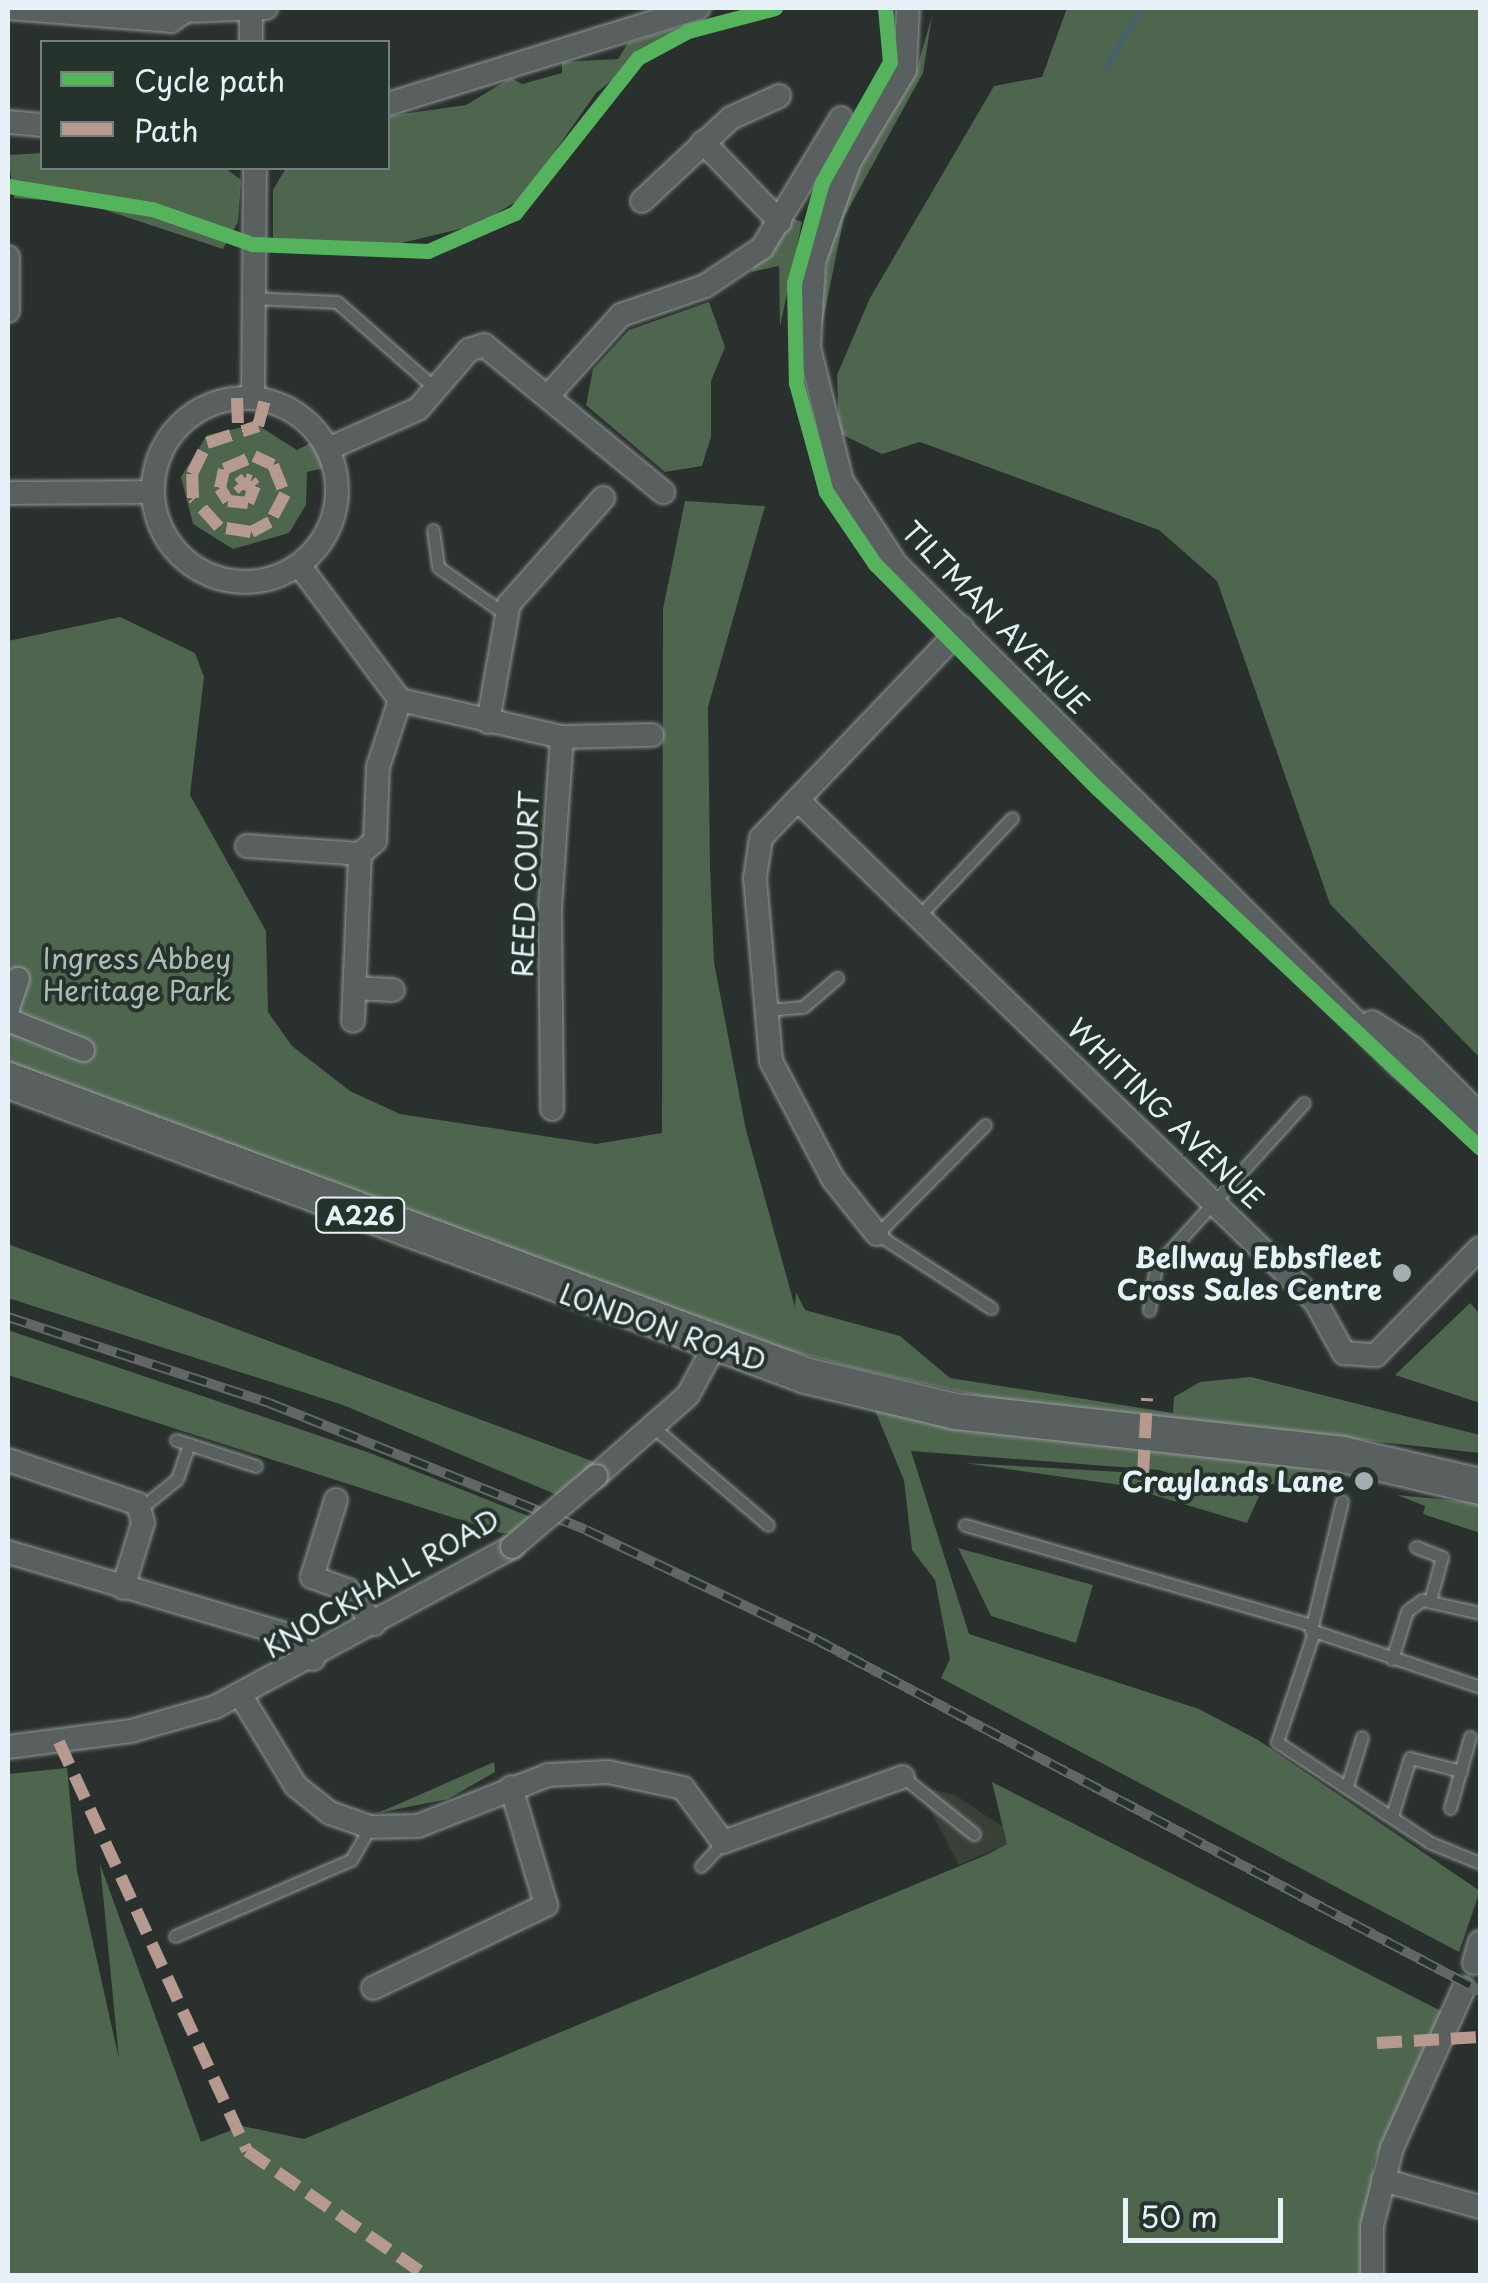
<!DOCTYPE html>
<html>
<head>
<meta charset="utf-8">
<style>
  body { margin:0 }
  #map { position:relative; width:1488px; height:2283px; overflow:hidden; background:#29302d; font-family:"Playpen Sans",sans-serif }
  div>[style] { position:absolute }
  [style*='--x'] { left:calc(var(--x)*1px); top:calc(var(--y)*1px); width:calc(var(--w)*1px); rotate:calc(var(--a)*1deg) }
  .built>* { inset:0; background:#394037 }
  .green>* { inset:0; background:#4e654e }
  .stream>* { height:6px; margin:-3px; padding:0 3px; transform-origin:3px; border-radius:3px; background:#47616a }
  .roads { filter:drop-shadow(0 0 2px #959a9a) drop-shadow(0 0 2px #959a9a) }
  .service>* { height:11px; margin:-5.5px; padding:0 5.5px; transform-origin:5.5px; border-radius:5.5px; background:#5a6060 }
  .minor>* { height:22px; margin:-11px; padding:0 11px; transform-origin:11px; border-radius:11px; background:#5a6060 }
  .minor>.ring { margin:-11px; padding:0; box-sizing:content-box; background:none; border:22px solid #5a6060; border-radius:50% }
  .primary>* { height:35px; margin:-17.5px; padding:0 17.5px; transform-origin:17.5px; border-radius:17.5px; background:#5a6060 }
  .rail>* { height:10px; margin-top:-5px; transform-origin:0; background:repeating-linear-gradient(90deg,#26332d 0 19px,#626665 0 38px); box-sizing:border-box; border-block:2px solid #626665 }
  .bridges { filter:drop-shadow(0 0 2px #959a9a) drop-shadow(0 0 2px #959a9a) }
  .minor-bridge>* { height:22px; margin:-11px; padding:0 11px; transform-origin:11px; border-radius:11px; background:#5a6060 }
  .quiet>* { height:12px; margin-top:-6px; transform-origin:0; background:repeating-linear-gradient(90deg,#b69a8f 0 25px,transparent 0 37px) }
  .cycleway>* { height:15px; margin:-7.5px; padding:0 7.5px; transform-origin:7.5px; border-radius:7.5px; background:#56b35d }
  .dots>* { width:28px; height:28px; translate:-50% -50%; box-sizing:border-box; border:5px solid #26332d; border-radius:50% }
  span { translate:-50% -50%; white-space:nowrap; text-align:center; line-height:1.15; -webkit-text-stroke:8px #26332d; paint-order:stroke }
  .shield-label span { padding:2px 8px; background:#26332d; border:2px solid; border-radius:8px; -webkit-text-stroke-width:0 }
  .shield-label { font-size:25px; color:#e8f1f8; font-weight:700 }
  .street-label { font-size:28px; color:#e8f1f8 }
  .park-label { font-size:28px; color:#adbcb6 }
  .poi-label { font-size:28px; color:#e8f1f8; font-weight:700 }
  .right { translate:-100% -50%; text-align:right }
  .frame { position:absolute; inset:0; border:10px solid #e8f1f8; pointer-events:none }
  .legend { position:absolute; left:40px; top:40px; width:350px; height:130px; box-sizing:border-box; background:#26332d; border:2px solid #747f7e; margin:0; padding:12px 18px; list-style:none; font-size:30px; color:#e8f1f8 }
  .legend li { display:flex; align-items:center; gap:20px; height:50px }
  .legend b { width:50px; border:2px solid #747f7e }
  .scale { position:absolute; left:1123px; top:2198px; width:160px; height:45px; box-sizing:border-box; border:5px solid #e8f1f8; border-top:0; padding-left:12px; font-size:30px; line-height:35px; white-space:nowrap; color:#e8f1f8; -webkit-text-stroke:8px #26332d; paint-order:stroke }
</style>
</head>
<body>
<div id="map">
  <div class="built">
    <i style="clip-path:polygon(917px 1786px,955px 1795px,1003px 1827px,1007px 1844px,959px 1865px)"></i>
  </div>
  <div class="green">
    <i style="clip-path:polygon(1067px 8px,1480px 8px,1480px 1058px,1330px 904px,1217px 581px,1159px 530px,920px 442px,882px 454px,839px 433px,837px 375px,870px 298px,994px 86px,1042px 77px)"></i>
    <i style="clip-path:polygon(932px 16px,923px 73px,844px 217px,819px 340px,828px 251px,854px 176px,915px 75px)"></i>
    <i style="clip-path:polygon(679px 27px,596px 93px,522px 198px,477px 225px,393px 245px,273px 244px,273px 190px,286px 168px,388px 168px,388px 116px,466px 105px,511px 78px,522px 84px,562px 73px,562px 62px,618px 59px,628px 43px)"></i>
    <i style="clip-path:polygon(42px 153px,42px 168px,225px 168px,241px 180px,238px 222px,223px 249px,84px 203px,14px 198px,8px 155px)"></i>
    <i style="clip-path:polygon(789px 217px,802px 222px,780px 327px,779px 266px,751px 272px)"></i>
    <i style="clip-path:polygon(709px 302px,725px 347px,711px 381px,711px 437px,702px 466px,665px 472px,586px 405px,593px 369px,629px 330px)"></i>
    <i style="clip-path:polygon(256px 424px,297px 450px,312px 442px,324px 468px,307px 472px,306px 505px,289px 533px,233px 549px,193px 524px,181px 477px,207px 435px)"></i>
    <i style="clip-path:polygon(685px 501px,765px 506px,708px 707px,710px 867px,714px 962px,746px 1130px,795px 1307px,796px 1292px,805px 1310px,900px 1336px,950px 1378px,1173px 1413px,1174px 1397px,1200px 1382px,1251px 1377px,1480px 1435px,1480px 1453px,992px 1399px,858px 1369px,751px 1340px,8px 1068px,8px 641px,120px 617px,195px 653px,204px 677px,190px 795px,266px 931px,268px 1012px,292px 1046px,350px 1091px,400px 1114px,596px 1144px,662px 1133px,663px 609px)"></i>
    <i style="clip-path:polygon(8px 1244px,608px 1467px,569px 1500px,343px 1405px,8px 1298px)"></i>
    <i style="clip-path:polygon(1470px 1303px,1480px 1314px,1480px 1403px,1395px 1375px)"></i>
    <i style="clip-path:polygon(8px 1330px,370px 1453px,543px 1522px,529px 1533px,501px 1533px,8px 1375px)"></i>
    <i style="clip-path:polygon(874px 1408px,1338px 1473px,1334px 1492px,1265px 1483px,1247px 1523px,1120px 1485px,964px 1463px,1157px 1474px,1180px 1483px,1184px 1495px,1193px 1499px,1184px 1478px,1159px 1470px,911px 1451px,969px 1634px,1199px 1709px,1258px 1740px,1480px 1891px,1459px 1952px,941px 1678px,950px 1659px,935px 1580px,912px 1550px,904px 1480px)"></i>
    <i style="clip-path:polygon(1397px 1495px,1480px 1503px,1480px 1533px,1423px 1514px,1425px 1506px)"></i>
    <i style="clip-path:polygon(958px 1548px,1093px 1585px,1076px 1643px,991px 1616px)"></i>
    <i style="clip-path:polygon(494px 1762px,495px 1772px,448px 1799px,378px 1813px)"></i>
    <i style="clip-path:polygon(67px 1768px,77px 1871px,119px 2059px,100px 1864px,201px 2142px,242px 2126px,304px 2139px,986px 1855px,1007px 1844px,992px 1782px,1441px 2011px,1374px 2162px,1361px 2275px,8px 2275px,8px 1774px)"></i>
  </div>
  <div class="stream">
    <i style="--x:1106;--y:69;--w:70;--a:-60.2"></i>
  </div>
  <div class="roads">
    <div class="service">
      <i style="--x:252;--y:298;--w:85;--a:2.7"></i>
      <i style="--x:337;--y:302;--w:132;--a:41.3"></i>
      <i style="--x:433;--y:530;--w:37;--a:82"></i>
      <i style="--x:438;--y:567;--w:82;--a:35"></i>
      <i style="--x:919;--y:916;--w:135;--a:-46.5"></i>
      <i style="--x:767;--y:1010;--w:36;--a:-5"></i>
      <i style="--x:803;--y:1007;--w:45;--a:-40.5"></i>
      <i style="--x:985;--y:1125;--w:153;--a:134.7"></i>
      <i style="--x:877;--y:1234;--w:136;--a:33"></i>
      <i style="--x:1149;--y:1310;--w:45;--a:-81"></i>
      <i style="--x:1156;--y:1266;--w:220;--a:-47.8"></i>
      <i style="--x:653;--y:1427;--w:151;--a:40.4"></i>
      <i style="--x:176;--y:1440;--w:84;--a:18"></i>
      <i style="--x:1342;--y:1501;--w:133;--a:103.5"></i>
      <i style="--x:1311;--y:1630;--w:178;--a:18.6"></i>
      <i style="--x:141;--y:1508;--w:46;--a:-38.9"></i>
      <i style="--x:177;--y:1479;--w:37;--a:-71"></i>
      <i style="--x:965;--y:1525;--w:356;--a:16.1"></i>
      <i style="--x:1416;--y:1547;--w:28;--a:21"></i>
      <i style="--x:1442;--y:1557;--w:46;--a:105.3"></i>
      <i style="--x:1314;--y:1632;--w:116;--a:108.6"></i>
      <i style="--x:1277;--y:1742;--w:184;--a:33.3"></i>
      <i style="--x:1431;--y:1843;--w:53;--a:22.2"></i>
      <i style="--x:1392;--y:1659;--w:50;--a:-72.6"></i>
      <i style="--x:1407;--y:1611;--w:19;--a:-36"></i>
      <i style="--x:1422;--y:1600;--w:59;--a:12.6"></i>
      <i style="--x:903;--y:1777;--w:91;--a:38.8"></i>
      <i style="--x:1347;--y:1786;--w:51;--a:-73"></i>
      <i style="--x:1450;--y:1808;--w:74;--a:-74.3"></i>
      <i style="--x:1392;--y:1816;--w:61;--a:-72.8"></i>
      <i style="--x:1410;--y:1758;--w:53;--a:14.3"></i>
      <i style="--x:701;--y:1866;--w:33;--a:-47"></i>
      <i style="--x:175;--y:1936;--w:192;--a:-23.4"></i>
      <i style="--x:351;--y:1860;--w:38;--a:-60"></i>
    </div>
    <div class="minor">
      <i style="--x:8;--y:8;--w:164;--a:4.6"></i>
      <i style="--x:171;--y:21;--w:18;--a:-34"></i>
      <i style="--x:186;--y:11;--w:80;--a:-2.1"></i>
      <i style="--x:251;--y:8;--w:34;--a:90"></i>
      <i style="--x:908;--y:8;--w:62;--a:92.8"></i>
      <i style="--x:905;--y:70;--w:109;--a:121.1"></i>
      <i style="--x:849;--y:163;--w:105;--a:109.5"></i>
      <i style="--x:814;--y:262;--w:85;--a:93.4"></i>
      <i style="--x:809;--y:347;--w:138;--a:76.2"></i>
      <i style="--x:842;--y:481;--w:99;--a:57"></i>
      <i style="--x:896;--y:564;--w:709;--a:44.89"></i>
      <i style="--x:1398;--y:1064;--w:107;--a:40.1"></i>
      <i style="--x:388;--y:104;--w:325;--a:-17.2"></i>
      <i style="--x:8;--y:122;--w:34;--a:5"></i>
      <i style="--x:703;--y:142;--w:111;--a:46.1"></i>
      <i style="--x:642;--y:201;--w:122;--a:-43"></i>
      <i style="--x:731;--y:118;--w:53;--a:-24.6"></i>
      <i style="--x:8;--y:257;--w:54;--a:90"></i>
      <i style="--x:549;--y:395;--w:108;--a:-48"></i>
      <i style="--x:621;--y:315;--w:89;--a:-19"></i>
      <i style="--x:705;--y:286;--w:69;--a:-33.7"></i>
      <i style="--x:762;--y:248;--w:152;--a:-58.7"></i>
      <i class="ring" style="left:153px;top:398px;width:162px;height:162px"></i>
      <i style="--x:253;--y:398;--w:230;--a:-89.5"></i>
      <i style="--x:328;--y:449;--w:98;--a:-24"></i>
      <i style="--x:418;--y:409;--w:78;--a:-49.2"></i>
      <i style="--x:469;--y:350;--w:16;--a:-18"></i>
      <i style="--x:484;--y:345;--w:232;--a:39.4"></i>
      <i style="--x:8;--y:493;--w:144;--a:-0.4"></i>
      <i style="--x:299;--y:565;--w:169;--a:53.2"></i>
      <i style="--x:400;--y:700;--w:71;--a:108.2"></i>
      <i style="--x:378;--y:767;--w:74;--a:92.3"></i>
      <i style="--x:375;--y:841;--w:20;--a:139"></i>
      <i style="--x:360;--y:854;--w:167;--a:92.4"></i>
      <i style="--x:400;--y:700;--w:166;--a:12.9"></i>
      <i style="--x:562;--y:737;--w:172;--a:94"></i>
      <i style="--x:550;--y:909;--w:200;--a:89.4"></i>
      <i style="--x:488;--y:722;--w:120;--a:-79.9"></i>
      <i style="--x:509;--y:604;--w:142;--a:-48.4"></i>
      <i style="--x:562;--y:737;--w:90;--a:-1.3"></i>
      <i style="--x:799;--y:801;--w:719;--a:44.1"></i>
      <i style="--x:1315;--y:1301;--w:60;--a:60.9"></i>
      <i style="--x:1344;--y:1353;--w:32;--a:4"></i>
      <i style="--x:1376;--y:1355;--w:149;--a:-45.8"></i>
      <i style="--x:247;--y:846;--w:113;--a:4"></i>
      <i style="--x:355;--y:988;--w:38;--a:3"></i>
      <i style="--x:8;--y:1008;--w:31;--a:-71"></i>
      <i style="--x:8;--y:1020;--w:81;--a:21.8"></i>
      <i style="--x:1372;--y:1022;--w:49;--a:32.4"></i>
      <i style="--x:1413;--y:1048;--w:95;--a:45"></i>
      <i style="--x:877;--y:1234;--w:70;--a:-128.7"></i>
      <i style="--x:833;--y:1179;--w:133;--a:-117.7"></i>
      <i style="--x:771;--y:1061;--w:184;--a:-95"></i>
      <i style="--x:755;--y:878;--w:40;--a:-81.5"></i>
      <i style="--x:761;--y:838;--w:291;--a:-46.3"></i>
      <i style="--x:8;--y:1460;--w:137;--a:18.7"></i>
      <i style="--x:138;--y:1504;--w:20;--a:75"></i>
      <i style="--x:143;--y:1523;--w:68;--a:107.1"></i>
      <i style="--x:596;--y:1476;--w:123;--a:-41.4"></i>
      <i style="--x:688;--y:1395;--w:55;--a:-61.6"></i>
      <i style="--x:336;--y:1500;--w:81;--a:107.3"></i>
      <i style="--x:312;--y:1577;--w:38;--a:20"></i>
      <i style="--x:348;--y:1590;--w:43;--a:52.6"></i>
      <i style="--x:8;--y:1552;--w:295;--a:16.5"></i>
      <i style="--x:291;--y:1636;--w:32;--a:46"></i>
      <i style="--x:241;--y:1696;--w:105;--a:58.6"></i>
      <i style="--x:296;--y:1786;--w:43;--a:38.5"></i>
      <i style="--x:330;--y:1813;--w:42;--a:19.3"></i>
      <i style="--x:370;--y:1827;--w:48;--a:-1.2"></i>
      <i style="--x:418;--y:1826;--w:140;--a:-21.4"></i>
      <i style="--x:548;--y:1775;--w:60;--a:-2.9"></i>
      <i style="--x:608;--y:1772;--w:77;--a:12"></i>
      <i style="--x:683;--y:1788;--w:67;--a:53.5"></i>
      <i style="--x:723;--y:1842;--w:191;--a:-19.9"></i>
      <i style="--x:8;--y:1747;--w:124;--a:-7.4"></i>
      <i style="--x:131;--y:1731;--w:87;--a:-15.9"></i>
      <i style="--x:215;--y:1707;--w:337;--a:-28.3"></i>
      <i style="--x:1474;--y:1963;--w:22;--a:-74"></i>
      <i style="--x:373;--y:1988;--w:192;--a:-25.6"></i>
      <i style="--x:546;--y:1905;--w:123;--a:-106.5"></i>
      <i style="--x:1383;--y:2180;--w:101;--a:15.6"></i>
      <i style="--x:1372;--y:2276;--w:50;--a:-90"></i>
      <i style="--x:1372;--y:2226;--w:81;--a:-75.6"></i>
      <i style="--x:1392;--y:2148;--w:175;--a:-65.8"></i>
    </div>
    <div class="primary">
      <i style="--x:8;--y:1080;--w:850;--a:20.31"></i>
      <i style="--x:805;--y:1375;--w:154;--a:13.5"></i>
      <i style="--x:955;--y:1411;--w:389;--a:6.3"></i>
      <i style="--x:1342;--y:1454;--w:142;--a:13.1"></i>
    </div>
  </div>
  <div class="rail">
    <i style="--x:8;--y:1317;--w:275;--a:18.2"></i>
    <i style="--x:269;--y:1403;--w:341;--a:21.8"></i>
    <i style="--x:586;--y:1530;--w:254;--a:25.5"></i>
    <i style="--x:815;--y:1639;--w:752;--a:27.89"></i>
  </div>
  <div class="bridges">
    <div class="minor-bridge">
      <i style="--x:512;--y:1547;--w:110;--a:-40.2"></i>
    </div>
  </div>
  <div class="quiet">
    <i style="--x:237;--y:398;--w:29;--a:88"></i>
    <i style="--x:248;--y:480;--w:11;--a:117"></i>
    <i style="--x:243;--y:490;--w:8;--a:-130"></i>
    <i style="--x:238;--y:484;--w:9;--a:-36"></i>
    <i style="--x:245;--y:479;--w:6;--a:18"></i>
    <i style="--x:251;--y:481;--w:6;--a:51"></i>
    <i style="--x:255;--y:486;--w:18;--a:112"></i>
    <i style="--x:248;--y:503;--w:20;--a:-174"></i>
    <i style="--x:228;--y:501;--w:15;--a:-122"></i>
    <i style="--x:220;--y:488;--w:19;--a:-78"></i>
    <i style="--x:224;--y:469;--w:33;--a:-23"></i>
    <i style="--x:254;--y:456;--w:21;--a:25"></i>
    <i style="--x:273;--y:465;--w:31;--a:68"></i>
    <i style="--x:285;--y:494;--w:32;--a:118"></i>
    <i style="--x:270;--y:522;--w:21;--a:152"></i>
    <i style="--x:251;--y:532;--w:32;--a:-171"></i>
    <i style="--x:219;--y:527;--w:39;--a:-132"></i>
    <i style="--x:193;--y:498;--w:24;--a:-92"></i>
    <i style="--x:192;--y:474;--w:34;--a:-64"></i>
    <i style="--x:207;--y:443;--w:54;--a:-18.4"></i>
    <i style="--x:258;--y:426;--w:27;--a:-75"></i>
    <i style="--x:1143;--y:1475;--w:77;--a:-87"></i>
    <i style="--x:59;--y:1742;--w:450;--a:65.3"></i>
    <i style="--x:247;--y:2151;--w:219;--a:34.8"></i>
    <i style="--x:1377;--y:2043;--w:103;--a:-3.3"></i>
  </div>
  <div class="cycleway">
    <i style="--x:885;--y:8;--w:54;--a:84.7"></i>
    <i style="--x:890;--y:62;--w:138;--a:119.5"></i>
    <i style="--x:822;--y:182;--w:105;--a:105.5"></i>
    <i style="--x:794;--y:283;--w:100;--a:88.9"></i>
    <i style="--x:796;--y:383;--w:113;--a:74.6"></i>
    <i style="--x:826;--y:492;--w:87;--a:55.8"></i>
    <i style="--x:875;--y:564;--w:317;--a:45.3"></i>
    <i style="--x:1098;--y:789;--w:524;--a:43.22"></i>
    <i style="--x:8;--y:186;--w:146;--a:9.1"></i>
    <i style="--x:152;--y:209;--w:106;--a:19.3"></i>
    <i style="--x:252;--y:244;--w:176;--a:2.3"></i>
    <i style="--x:428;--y:251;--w:95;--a:-23.6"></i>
    <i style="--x:515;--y:213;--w:198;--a:-51.6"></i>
    <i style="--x:638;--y:58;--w:57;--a:-28.4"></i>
    <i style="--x:688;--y:31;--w:90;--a:-14.8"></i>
  </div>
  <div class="dots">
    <i style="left:1402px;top:1273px;background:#a5adb1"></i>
    <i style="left:1364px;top:1481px;background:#a5adb1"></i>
  </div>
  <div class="shield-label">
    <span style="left:360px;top:1215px">A226</span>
  </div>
  <div class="street-label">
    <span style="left:996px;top:617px;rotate:46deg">TILTMAN AVENUE</span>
    <span style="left:525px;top:884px;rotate:-88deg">REED COURT</span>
    <span style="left:1166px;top:1113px;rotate:44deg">WHITING AVENUE</span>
    <span style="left:663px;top:1327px;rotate:19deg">LONDON ROAD</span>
    <span style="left:381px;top:1583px;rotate:-30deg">KNOCKHALL ROAD</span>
  </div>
  <div class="park-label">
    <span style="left:137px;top:974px">Ingress Abbey<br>Heritage Park</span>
  </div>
  <div class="poi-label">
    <span class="right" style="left:1382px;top:1273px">Bellway Ebbsfleet<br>Cross Sales Centre</span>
    <span class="right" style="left:1344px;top:1481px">Craylands Lane</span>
  </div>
  <div class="frame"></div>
  <ul class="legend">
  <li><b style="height:12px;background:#56b35d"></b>Cycle path</li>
  <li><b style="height:12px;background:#b69a8f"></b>Path</li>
  </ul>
  <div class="scale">50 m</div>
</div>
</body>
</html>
